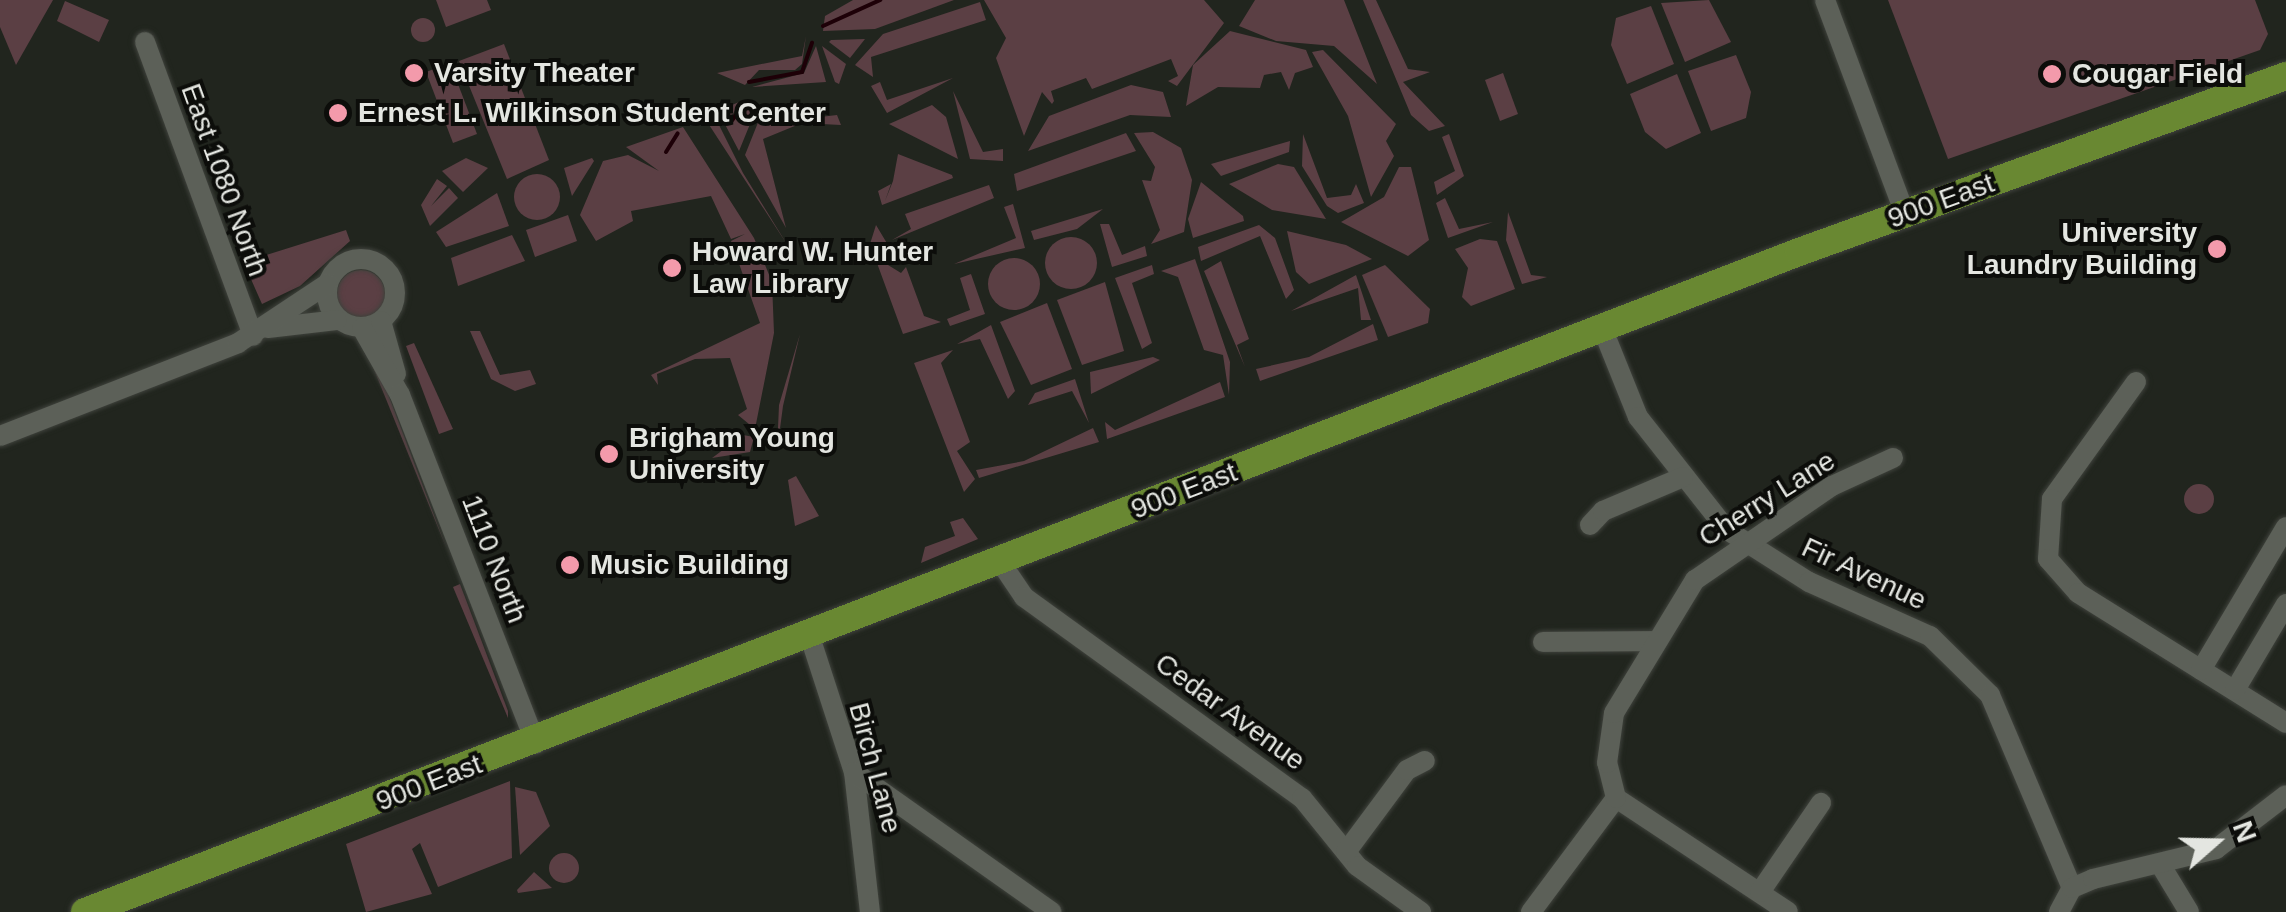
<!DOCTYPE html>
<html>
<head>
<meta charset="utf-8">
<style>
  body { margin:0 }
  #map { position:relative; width:2286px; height:912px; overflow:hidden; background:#21251e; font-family:Helvetica,sans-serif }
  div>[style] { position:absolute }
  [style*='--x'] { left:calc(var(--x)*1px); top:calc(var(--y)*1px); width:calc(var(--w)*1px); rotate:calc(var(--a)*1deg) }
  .green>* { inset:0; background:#5b3f44 }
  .round { border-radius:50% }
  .stream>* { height:4px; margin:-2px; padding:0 2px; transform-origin:2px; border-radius:2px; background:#1d0007 }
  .roads { filter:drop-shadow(0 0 2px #3f423c) drop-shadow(0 0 2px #3f423c) }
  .minor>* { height:20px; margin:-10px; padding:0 10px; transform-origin:10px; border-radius:10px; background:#5c6058 }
  .minor>.ring { margin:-10px; padding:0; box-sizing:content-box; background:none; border:20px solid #5c6058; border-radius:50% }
  .major>* { height:28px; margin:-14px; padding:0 14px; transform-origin:14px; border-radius:14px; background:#698832 }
  .dots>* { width:28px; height:28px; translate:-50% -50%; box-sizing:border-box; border:5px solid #0c0d0a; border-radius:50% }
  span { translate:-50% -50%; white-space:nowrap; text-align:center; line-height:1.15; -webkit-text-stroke:8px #0c0d0a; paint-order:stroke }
  .poi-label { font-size:28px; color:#e4e6e1; font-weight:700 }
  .left { translate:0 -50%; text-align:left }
  .right { translate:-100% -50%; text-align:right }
  .street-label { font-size:28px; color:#e4e6e1 }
  .north { position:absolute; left:2166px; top:792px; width:100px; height:100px; -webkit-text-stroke:8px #0c0d0a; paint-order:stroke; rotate:70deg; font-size:28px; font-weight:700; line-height:40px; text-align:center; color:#e4e6e1 }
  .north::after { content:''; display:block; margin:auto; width:35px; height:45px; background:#e4e6e1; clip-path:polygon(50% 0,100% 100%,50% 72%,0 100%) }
</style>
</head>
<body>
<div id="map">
  <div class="green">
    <i style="clip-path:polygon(0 0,53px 0,16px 65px,0 27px)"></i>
    <i style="clip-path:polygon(436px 0,487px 0,491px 10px,446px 27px)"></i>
    <i style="clip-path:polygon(853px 0,954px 0,875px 29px,823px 31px,825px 16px)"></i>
    <i style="clip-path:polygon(984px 0,1204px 0,1224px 23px,1177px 86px,1168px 81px,1178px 76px,1171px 59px,1092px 89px,1086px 78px,1051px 91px,1054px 101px,1052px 104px,1042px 92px,1024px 136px,996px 58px,1006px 38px)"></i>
    <i style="clip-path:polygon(1255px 0,1344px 0,1377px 84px,1334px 46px,1276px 41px,1239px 26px)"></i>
    <i style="clip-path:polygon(1363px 0,1376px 0,1408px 69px,1430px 72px,1403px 82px,1445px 126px,1429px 131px,1411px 115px)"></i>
    <i style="clip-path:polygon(1709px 0,1731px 42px,1685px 62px,1661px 3px)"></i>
    <i style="clip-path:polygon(1888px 0,2255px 0,2268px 34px,2260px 50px,1948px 159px)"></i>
    <i style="clip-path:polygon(65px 1px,109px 20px,99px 42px,57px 21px)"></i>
    <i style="clip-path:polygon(980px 2px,986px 20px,871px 57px,873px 77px,855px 65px,883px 34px)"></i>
    <i style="clip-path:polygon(1651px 6px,1674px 64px,1627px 84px,1611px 45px,1616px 18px)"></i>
    <i class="round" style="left:411px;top:18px;width:24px;height:24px"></i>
    <i style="clip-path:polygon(1230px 31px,1306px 50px,1313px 67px,1295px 73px,1289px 90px,1281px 72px,1264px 75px,1260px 88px,1218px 87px,1186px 106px,1193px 65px)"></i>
    <i style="clip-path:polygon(806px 36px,802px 64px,795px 70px,759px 70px,745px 85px,717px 73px,802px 56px)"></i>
    <i style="clip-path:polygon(865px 39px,850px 58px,829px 42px,831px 40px)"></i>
    <i style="clip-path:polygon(504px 44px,549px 160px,507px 179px,459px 61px)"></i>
    <i style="clip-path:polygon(816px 46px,826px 82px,752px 87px,804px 73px)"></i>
    <i style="clip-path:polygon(822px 46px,846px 64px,839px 84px,835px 82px)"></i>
    <i style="clip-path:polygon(1323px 50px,1396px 124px,1386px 141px,1394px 156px,1371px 197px,1348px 116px,1312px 52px)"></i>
    <i style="clip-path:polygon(1736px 55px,1751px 92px,1746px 118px,1711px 131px,1688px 71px)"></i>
    <i style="clip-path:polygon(450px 63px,477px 134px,453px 143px,426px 72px)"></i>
    <i style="clip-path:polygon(1503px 73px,1518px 114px,1500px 121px,1485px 80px)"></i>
    <i style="clip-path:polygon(1677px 74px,1701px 133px,1666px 149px,1645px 132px,1630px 94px)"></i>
    <i style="clip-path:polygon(953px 78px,887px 113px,871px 86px,880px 82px,887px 100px)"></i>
    <i style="clip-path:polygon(1131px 85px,1163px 92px,1171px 117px,1130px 115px,1028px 151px,1049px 116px)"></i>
    <i style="clip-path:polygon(953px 91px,983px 152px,1003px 149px,1003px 161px,970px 159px)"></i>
    <i style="clip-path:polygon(739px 102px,727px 126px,748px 104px,757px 107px,739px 151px,718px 111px)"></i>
    <i style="clip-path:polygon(790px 103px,803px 119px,837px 115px,841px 125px,802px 123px,763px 139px,786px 228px,745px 155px,763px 110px)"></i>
    <i style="clip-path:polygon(932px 105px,946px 117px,958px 159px,889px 124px)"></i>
    <i style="clip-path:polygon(713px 113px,743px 173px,788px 246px,702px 114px)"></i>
    <i style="clip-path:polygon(683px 127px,754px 238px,772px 282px,774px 333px,755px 429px,738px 415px,747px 409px,730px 358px,695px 359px,657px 374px,658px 385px,651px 375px,760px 323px,731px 241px,745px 234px,731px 239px,711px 196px,631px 211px,633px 221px,596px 241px,580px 215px,603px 161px,628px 155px,659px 171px,626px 147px)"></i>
    <i style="clip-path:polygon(1153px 132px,1181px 148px,1192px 180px,1184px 232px,1151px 244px,1160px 230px,1142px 180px,1151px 181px,1155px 167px,1134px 133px)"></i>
    <i style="clip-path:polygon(1126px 133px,1136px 151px,1017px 191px,1014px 174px)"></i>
    <i style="clip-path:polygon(1303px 134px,1327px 198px,1351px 195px,1356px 184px,1364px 203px,1338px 213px,1327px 206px,1302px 166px)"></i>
    <i style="clip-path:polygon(1449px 134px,1464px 176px,1437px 195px,1434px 182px,1455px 171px,1442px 137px)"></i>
    <i style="clip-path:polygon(1290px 141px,1289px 152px,1221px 176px,1211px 164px)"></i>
    <i style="clip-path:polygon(898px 154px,952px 175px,953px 178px,882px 205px,878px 191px,891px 184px,885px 201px,893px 181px)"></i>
    <i style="clip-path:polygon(466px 158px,488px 168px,463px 192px,442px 171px)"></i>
    <i style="clip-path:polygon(592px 158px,594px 161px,572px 196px,564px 168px)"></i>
    <i style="clip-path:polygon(1278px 164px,1294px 167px,1326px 219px,1272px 210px,1229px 184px)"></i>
    <i style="clip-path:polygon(1399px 167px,1411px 167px,1429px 240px,1408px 256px,1341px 222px,1384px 197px)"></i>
    <i class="round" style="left:514px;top:174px;width:46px;height:46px"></i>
    <i style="clip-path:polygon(437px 179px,447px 186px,431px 206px,449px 188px,458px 198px,430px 226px,421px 205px)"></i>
    <i style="clip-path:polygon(1201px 182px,1243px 216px,1244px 221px,1193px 238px,1188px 219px)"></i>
    <i style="clip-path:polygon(989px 185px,994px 198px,892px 240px,911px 229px,905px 214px)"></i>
    <i style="clip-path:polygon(497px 193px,509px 226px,446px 247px,436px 232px)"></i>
    <i style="clip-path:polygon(1445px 198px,1459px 229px,1493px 222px,1448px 238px,1436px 203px)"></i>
    <i style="clip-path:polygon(1013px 204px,1025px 248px,954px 264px,1016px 238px,1004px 207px)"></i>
    <i style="clip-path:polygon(1103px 209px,1077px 229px,1034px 240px,1031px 231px)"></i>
    <i style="clip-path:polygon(1508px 212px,1531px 275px,1547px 277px,1522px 284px,1506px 240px)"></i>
    <i style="clip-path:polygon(568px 215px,577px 241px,535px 257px,526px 230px)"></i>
    <i style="clip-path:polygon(223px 216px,244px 262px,346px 230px,350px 241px,300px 286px,262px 304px)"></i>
    <i style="clip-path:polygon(1100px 224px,1109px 224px,1122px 255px,1145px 246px,1147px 256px,1112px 267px)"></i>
    <i style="clip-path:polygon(876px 225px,891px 250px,888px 265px,901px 273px,906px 267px,924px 316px,941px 322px,903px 334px,870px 244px)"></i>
    <i style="clip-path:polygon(1259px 225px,1275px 238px,1294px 290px,1286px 299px,1260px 236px,1201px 261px,1198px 247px)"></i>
    <i style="clip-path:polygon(1287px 231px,1346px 245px,1372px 259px,1309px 284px,1296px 272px)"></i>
    <i style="clip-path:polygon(512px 235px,525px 261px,458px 286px,451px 258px)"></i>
    <i class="round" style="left:1045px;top:237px;width:52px;height:52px"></i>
    <i style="clip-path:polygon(1480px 239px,1497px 241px,1515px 289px,1471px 306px,1462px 297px,1468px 268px,1455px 249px)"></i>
    <i class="round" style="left:988px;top:258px;width:52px;height:52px"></i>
    <i style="clip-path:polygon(1195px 259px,1230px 362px,1229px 395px,1223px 355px,1204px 350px,1178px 277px,1161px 271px)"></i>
    <i style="clip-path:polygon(1221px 261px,1249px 339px,1237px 345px,1245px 367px,1204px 271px)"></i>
    <i style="clip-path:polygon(1152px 265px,1154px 274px,1132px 283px,1152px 343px,1142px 349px,1115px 278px)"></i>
    <i style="clip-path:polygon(1385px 265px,1430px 309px,1428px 323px,1388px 337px,1362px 275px)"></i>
    <i class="round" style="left:337px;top:270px;width:48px;height:48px"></i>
    <i style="clip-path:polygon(971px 274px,985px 314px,950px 326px,947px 319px,970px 310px,960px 278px)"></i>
    <i style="clip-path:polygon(1356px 275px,1371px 320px,1361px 320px,1358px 288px,1291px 311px)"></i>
    <i style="clip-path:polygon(1105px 282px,1124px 351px,1082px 365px,1057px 300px)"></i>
    <i style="clip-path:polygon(1047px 303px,1072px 369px,1031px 385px,1000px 322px)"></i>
    <i style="clip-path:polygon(1373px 324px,1378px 340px,1260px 381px,1256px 369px,1309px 357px)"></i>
    <i style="clip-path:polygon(991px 325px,1015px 391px,1008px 399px,980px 339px,957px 344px)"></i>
    <i style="clip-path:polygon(470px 331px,480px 331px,500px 375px,530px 370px,536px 384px,515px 391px,491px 379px)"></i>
    <i style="clip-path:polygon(800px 334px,783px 406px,777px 451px,779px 405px)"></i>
    <i style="clip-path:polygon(414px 343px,453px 429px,439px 434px,406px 346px)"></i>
    <i style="clip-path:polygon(953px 350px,941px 363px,970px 442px,957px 451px,975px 479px,964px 492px,914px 363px)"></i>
    <i style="clip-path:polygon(1153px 357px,1160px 360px,1091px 394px,1090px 372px)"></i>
    <i style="clip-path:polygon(377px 365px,446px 547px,373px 367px)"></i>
    <i style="clip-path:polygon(1075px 379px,1089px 423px,1072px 391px,1028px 405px,1035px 393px)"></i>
    <i style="clip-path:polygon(1220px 382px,1225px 397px,1107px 439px,1105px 422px,1115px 430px)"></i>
    <i style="clip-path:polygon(1093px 428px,1099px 442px,979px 478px,976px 470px,1024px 461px)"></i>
    <i style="clip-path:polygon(743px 435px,754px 437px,750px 452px,712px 458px)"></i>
    <i style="clip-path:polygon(796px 476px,819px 516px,795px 526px,788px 480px)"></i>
    <i class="round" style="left:2184px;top:484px;width:30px;height:30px"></i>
    <i style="clip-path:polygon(963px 518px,978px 539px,921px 563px,925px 547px,955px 536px,950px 522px)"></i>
    <i style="clip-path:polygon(460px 584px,508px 711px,508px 718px,453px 587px)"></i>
    <i style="clip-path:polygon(510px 781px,512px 858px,438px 887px,420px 843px,412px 849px,432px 894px,366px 912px,346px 844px)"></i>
    <i style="clip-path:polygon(515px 787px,536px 792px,550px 826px,520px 855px)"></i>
    <i class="round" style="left:549px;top:853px;width:30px;height:30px"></i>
    <i style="clip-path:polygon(534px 872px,552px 888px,518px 893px,517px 890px)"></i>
  </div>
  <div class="stream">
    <i style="--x:823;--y:26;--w:63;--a:-24.5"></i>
    <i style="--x:749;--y:82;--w:54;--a:-10.7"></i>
    <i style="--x:802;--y:72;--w:31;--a:-71"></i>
    <i style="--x:730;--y:123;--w:20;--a:-53"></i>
    <i style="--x:666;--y:152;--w:22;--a:-58"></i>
  </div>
  <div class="roads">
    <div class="minor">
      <i style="--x:1825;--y:0;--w:228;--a:69.5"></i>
      <i style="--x:145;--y:42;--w:313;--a:69.8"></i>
      <i class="ring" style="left:327px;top:259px;width:48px;height:48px"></i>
      <i style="--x:381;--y:321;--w:55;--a:74.2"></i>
      <i style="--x:268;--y:328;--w:69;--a:-6.6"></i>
      <i style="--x:362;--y:328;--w:77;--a:60.4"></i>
      <i style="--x:400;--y:395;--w:374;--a:68.7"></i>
      <i style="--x:1603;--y:330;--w:94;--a:68.1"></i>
      <i style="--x:1638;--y:417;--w:144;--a:51.8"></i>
      <i style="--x:1727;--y:530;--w:97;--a:32.4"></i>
      <i style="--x:1809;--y:582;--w:133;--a:24.1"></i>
      <i style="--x:1930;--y:636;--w:84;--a:44.5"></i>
      <i style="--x:1990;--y:695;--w:210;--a:67"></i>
      <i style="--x:2136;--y:382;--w:144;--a:125.7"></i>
      <i style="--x:2052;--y:499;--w:60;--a:93.8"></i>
      <i style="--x:2048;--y:559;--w:45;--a:48.6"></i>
      <i style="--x:2078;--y:593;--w:245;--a:32"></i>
      <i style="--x:0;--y:436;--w:256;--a:-21.3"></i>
      <i style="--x:238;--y:343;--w:107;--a:-33.5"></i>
      <i style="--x:1590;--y:525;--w:19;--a:-47"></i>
      <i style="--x:1603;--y:511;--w:87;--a:-23"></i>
      <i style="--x:1001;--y:563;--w:41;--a:55.9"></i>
      <i style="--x:1024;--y:597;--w:343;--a:35.9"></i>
      <i style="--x:1302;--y:798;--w:87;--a:51"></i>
      <i style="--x:1357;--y:866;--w:79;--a:35.7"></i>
      <i style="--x:811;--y:640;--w:139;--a:72"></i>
      <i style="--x:854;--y:772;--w:141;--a:83.5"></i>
      <i style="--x:1543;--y:642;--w:112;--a:-0.5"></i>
      <i style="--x:2201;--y:670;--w:166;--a:-59.3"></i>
      <i style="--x:2235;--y:690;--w:100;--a:-59.3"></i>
      <i style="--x:854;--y:772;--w:242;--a:35.3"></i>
      <i style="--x:1616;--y:798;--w:206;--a:33.5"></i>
      <i style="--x:1346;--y:852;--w:102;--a:-53.4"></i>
      <i style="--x:1407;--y:770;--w:20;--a:-27"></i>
      <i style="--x:2163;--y:869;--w:50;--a:58.8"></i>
      <i style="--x:1760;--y:892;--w:108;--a:-55.6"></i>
      <i style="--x:1531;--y:912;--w:142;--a:-53.3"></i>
      <i style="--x:1616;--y:798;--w:36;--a:-104"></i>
      <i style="--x:1607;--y:763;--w:50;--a:-82"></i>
      <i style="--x:1614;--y:713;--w:156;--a:-58.7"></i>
      <i style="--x:1695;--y:580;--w:166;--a:-34.5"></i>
      <i style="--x:1832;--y:486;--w:67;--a:-24.7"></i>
      <i style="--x:2059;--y:912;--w:27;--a:-62"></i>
      <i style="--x:2072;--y:888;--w:23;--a:-23"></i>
      <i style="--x:2093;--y:879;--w:127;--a:-13.7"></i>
      <i style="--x:2216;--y:849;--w:88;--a:-37.6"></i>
    </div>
    <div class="major">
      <i style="--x:85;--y:912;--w:1837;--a:-21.06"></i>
      <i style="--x:1799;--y:252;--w:518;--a:-19.87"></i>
    </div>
  </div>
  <div class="dots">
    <i style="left:414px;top:73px;background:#f39aab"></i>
    <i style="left:2052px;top:74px;background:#f39aab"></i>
    <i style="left:338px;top:113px;background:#f39aab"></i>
    <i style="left:2217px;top:249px;background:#f39aab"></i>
    <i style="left:672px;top:268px;background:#f39aab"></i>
    <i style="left:609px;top:454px;background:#f39aab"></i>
    <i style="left:570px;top:565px;background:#f39aab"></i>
  </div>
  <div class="poi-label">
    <span class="left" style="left:434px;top:73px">Varsity Theater</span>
    <span class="left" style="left:2072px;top:74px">Cougar Field</span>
    <span class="left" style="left:358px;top:113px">Ernest L. Wilkinson Student Center</span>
    <span class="right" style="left:2197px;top:249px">University<br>Laundry Building</span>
    <span class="left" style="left:692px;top:268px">Howard W. Hunter<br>Law Library</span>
    <span class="left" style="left:629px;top:454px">Brigham Young<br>University</span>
    <span class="left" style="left:590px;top:565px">Music Building</span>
  </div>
  <div class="street-label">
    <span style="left:224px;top:180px;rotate:70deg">East 1080 North</span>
    <span style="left:1941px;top:201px;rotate:-20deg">900 East</span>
    <span style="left:1184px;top:491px;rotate:-21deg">900 East</span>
    <span style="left:1767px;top:499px;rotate:-32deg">Cherry Lane</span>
    <span style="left:494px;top:559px;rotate:69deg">1110 North</span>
    <span style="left:1864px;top:574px;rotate:25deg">Fir Avenue</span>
    <span style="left:1230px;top:712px;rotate:36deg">Cedar Avenue</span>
    <span style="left:875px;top:768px;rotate:75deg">Birch Lane</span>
    <span style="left:429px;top:783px;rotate:-21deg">900 East</span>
  </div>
  <div class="north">N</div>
</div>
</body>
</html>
